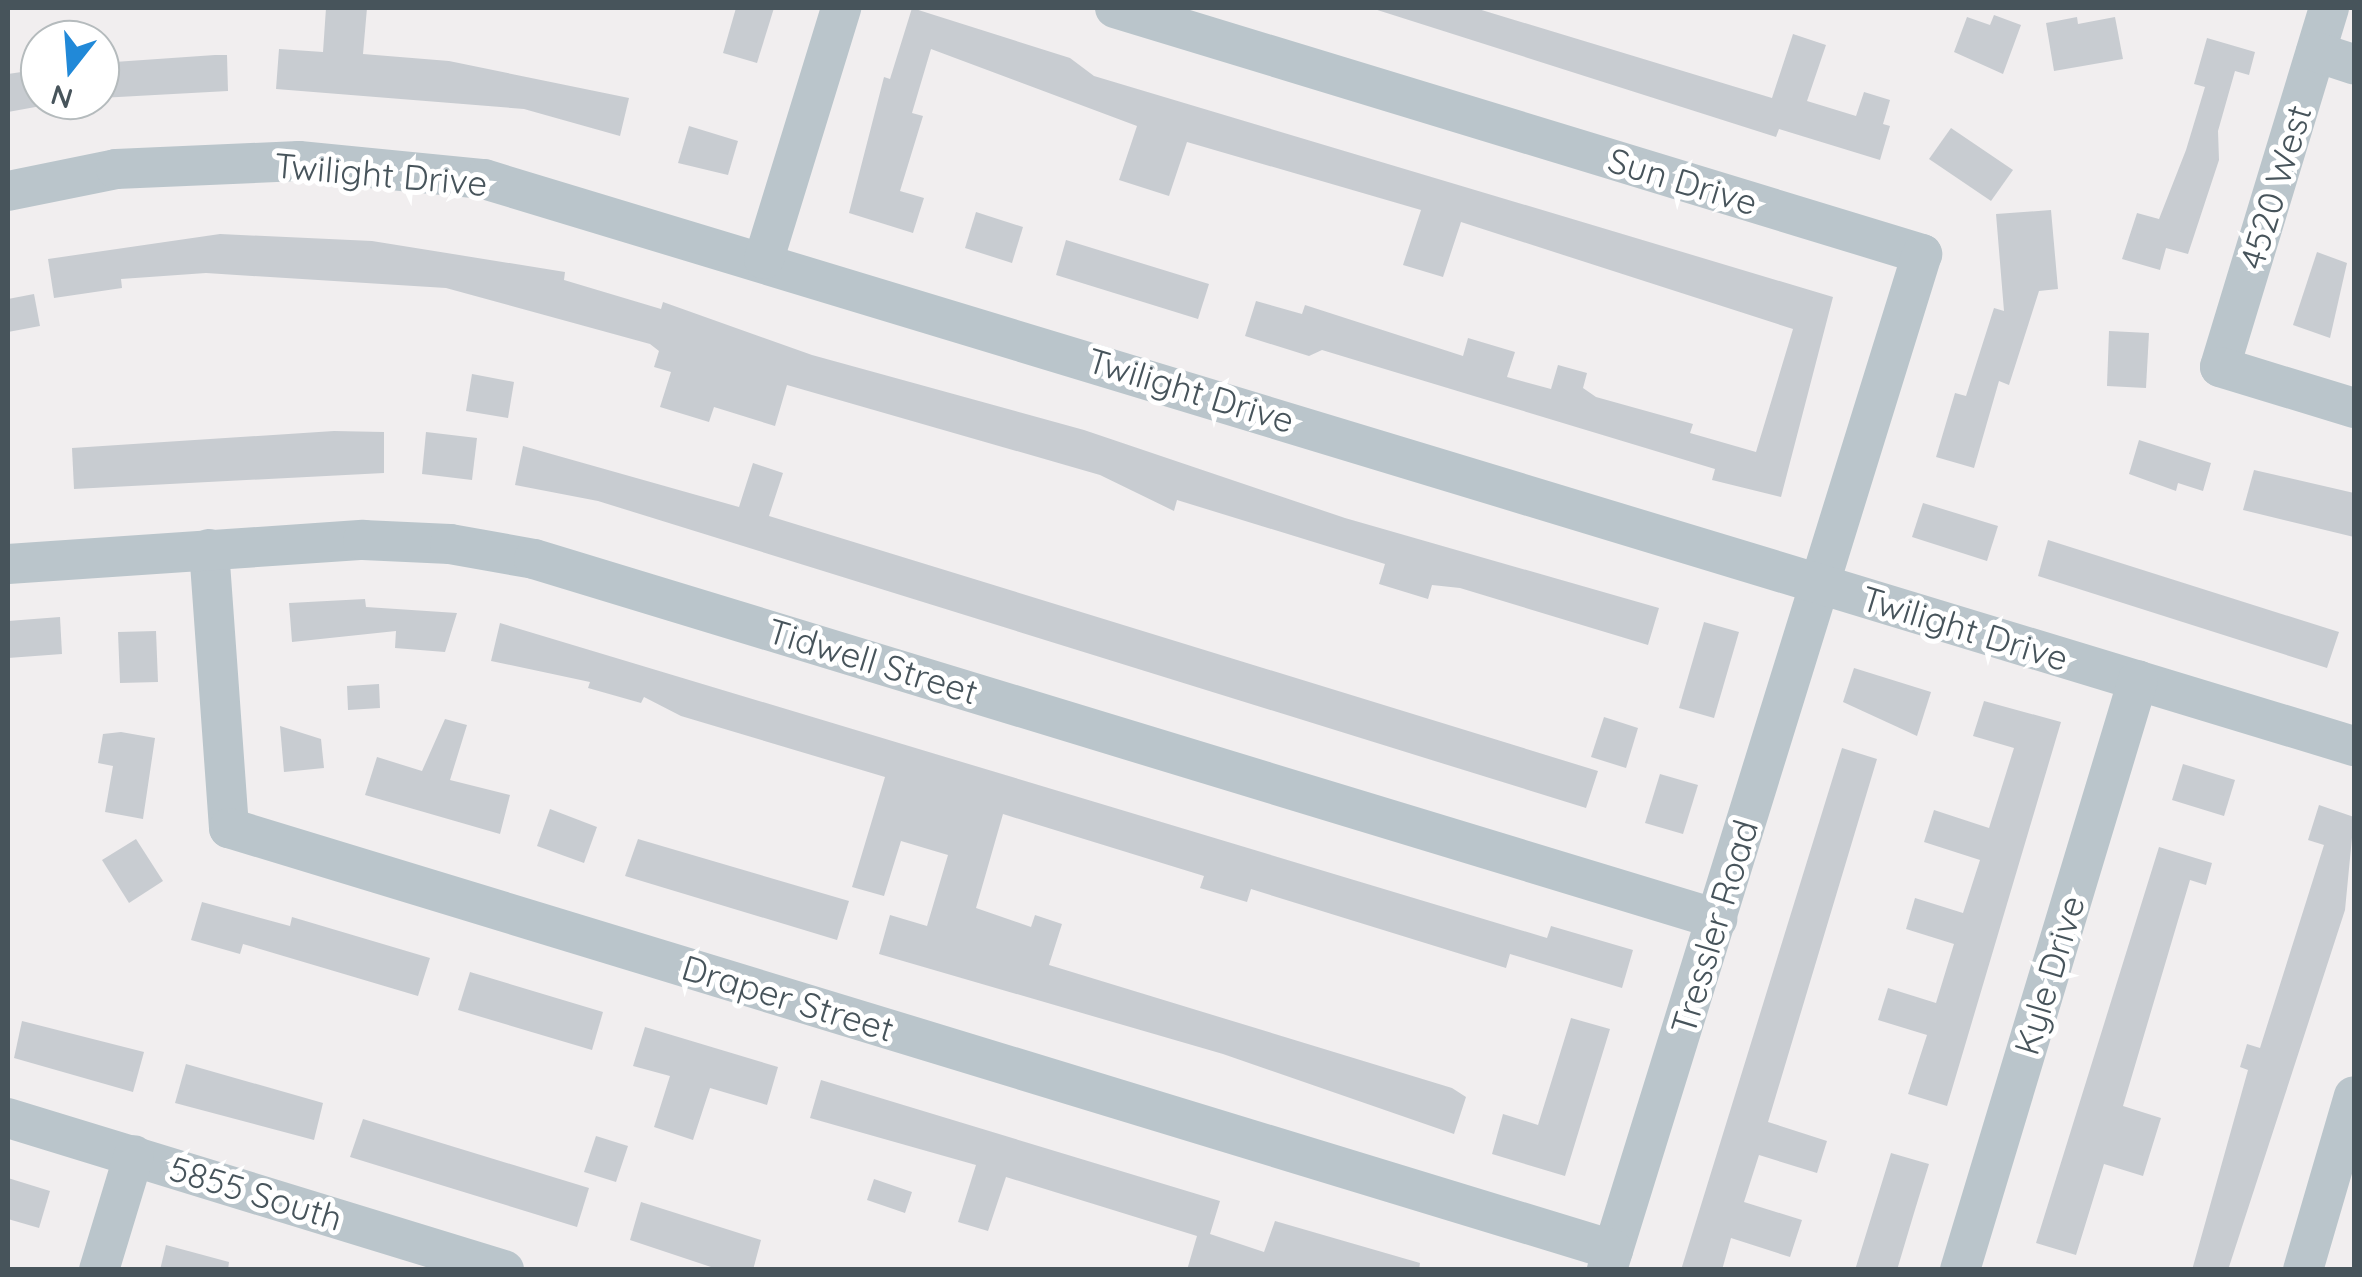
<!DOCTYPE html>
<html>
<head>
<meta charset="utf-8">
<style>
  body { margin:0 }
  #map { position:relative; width:2362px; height:1277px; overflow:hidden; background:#f1eeef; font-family:Quicksand,sans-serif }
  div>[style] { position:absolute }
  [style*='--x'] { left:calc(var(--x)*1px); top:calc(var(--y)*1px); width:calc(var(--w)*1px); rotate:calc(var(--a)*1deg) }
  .building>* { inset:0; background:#c8ccd1 }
  .minor>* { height:40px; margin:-20px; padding:0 20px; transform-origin:20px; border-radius:20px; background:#bac5cb }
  span { translate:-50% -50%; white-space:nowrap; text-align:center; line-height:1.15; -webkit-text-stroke:10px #fff; paint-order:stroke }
  .street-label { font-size:35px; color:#47545b }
  .frame { position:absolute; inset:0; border:10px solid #47545b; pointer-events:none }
  .north { position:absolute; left:20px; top:20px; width:100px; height:100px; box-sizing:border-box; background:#fff; border:2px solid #b5bbbd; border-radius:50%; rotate:197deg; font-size:28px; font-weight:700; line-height:40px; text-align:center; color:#47545b }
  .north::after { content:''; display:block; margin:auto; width:35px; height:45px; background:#2189d8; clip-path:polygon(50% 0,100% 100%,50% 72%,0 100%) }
</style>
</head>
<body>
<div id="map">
  <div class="building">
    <i style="clip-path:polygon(326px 8px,367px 8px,363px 54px,449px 61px,629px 98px,620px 136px,524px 109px,276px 89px,279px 49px,323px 52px)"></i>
    <i style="clip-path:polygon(736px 8px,774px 8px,757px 63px,723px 53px)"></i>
    <i style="clip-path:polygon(912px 8px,1070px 58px,1094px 76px,1833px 297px,1781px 497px,1712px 480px,1715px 469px,1322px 350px,1309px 356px,1245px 336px,1256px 301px,1302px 314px,1305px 305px,1463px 356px,1468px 338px,1515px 352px,1507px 377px,1551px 389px,1558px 365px,1587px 373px,1583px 388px,1596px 397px,1693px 424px,1690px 433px,1756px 452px,1793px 329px,1461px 222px,1443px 277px,1403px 265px,1421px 210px,1187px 142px,1169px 196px,1119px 180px,1137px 126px,931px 49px,912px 113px,923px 116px,900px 191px,924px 198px,913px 233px,849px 213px,884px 77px,890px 79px)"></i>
    <i style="clip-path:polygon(1371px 8px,1475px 8px,1772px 98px,1793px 34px,1826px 45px,1807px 101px,1856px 116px,1864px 92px,1890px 100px,1883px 124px,1890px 126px,1880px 160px,1779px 129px,1776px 137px)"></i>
    <i style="clip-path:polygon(1994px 15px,2021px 25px,2003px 74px,1954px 52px,1967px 17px,1990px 25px)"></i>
    <i style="clip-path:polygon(2077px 17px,2078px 24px,2115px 17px,2123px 59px,2054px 71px,2046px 23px)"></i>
    <i style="clip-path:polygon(2207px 38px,2255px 52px,2249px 75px,2235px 71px,2218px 131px,2219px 160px,2188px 254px,2166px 248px,2160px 270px,2122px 259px,2137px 213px,2159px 219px,2186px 150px,2205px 87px,2194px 84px)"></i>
    <i style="clip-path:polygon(215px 55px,227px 55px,228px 91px,100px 98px,100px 63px)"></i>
    <i style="clip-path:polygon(35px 70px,41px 106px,8px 112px,8px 74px)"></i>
    <i style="clip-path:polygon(689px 126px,738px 141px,728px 175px,678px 163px)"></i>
    <i style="clip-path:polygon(1951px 128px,2013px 170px,1991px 201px,1929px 159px)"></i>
    <i style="clip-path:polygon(2051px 210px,2058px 289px,2039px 291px,2009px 385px,1999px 381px,1974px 468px,1936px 457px,1955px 393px,1966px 396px,1994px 308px,2004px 311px,1996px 214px)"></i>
    <i style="clip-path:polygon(976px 212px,1023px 227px,1012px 263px,965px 248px)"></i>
    <i style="clip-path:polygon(220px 234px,372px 241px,565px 272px,564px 280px,661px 309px,663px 302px,812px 355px,1084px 430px,1345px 518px,1659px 608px,1648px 645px,1460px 588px,1432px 585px,1428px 599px,1379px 584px,1385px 564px,1177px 500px,1174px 511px,1100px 475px,787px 385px,775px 426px,714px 407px,709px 422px,660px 407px,671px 372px,654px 367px,659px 351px,650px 344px,446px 288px,206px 273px,121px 279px,122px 288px,54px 298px,48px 259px)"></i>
    <i style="clip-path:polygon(1066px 240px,1209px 284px,1198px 319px,1056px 275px)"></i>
    <i style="clip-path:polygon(2317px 252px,2347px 263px,2330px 338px,2293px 325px)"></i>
    <i style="clip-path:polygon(34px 294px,40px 326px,8px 332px,8px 299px)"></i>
    <i style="clip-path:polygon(2109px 331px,2149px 333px,2146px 388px,2107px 386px)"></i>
    <i style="clip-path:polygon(472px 374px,514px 382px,508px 418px,466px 411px)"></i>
    <i style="clip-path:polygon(334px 431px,384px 432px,384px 473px,74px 489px,72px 448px)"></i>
    <i style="clip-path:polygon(426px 432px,477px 438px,472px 480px,422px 474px)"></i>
    <i style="clip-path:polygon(2139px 440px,2211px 463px,2203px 491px,2178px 483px,2176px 491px,2129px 474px)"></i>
    <i style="clip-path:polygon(523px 446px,739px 507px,753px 463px,783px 473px,769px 516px,1598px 771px,1586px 808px,598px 501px,515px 485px)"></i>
    <i style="clip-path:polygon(2254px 470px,2354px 493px,2354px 537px,2243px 510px)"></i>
    <i style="clip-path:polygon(1923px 503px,1998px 526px,1987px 561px,1912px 537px)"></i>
    <i style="clip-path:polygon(2048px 540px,2339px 632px,2327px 668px,2038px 576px)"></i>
    <i style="clip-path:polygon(365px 599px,366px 607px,457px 613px,445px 652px,395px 648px,396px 631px,292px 642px,289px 603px)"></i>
    <i style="clip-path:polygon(60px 617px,62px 654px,8px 658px,8px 621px)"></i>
    <i style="clip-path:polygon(1704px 622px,1739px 632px,1714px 718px,1679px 708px)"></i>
    <i style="clip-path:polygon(500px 623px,1547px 938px,1551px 926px,1633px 950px,1622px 988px,1510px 954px,1506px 968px,1251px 889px,1247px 902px,1200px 888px,1204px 876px,1003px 814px,976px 908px,1031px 927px,1035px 915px,1062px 924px,1049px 965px,1452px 1088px,1466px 1097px,1454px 1134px,1223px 1054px,879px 954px,890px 915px,927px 926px,948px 855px,901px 841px,884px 896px,852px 887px,885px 777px,681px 716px,644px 697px,641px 703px,588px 688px,590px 682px,491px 661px)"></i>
    <i style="clip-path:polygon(156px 631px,158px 682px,120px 683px,118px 632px)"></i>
    <i style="clip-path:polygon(1854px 668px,1931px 692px,1917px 736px,1843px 702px)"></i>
    <i style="clip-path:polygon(379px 684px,380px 708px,348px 710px,347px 686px)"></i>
    <i style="clip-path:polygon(1984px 701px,2061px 722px,1947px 1106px,1908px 1094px,1927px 1035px,1878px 1020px,1888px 988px,1936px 1003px,1954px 944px,1906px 929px,1915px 898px,1963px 913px,1980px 860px,1924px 842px,1934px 810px,1989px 828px,2014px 748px,1973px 736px)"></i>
    <i style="clip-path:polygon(1604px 717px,1638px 728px,1626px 768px,1591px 757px)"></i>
    <i style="clip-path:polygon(445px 719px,467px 725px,450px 780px,510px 795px,500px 834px,365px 795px,377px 757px,422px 771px)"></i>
    <i style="clip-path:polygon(280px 726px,321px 739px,324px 768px,284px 772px)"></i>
    <i style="clip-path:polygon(121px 732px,155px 738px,143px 819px,105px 812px,113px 766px,98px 763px,103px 734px)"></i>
    <i style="clip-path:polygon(1842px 748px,1877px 759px,1768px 1122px,1827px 1141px,1817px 1173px,1759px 1155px,1744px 1202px,1802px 1220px,1790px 1257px,1731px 1238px,1722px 1270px,1681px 1270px)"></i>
    <i style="clip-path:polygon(2183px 764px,2235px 780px,2224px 816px,2172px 800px)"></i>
    <i style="clip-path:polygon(1660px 774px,1698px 785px,1683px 834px,1645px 823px)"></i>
    <i style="clip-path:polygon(2319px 805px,2354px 817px,2345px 910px,2228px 1270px,2192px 1270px,2248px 1070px,2240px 1067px,2247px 1044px,2260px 1048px,2324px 845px,2308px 840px)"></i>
    <i style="clip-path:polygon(550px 809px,597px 827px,584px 863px,537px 846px)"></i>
    <i style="clip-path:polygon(136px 839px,163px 881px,129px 903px,102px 860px)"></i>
    <i style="clip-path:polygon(638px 839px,849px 901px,837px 940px,625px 876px)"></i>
    <i style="clip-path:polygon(2159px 847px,2212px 863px,2206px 885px,2190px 880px,2123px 1106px,2161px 1118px,2143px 1176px,2104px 1164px,2076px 1255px,2036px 1243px)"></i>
    <i style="clip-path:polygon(202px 902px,290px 926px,292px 917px,430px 958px,418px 996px,243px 944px,240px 954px,191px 940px)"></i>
    <i style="clip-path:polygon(470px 972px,603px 1012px,592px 1050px,458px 1010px)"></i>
    <i style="clip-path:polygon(1571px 1018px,1610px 1029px,1565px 1176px,1492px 1154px,1503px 1114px,1538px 1125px)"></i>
    <i style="clip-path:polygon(22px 1021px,144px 1052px,133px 1092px,14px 1058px)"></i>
    <i style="clip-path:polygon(645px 1027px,778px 1067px,767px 1105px,710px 1088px,693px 1140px,654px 1127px,670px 1076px,633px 1066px)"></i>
    <i style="clip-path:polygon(186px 1064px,323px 1103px,314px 1140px,175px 1103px)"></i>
    <i style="clip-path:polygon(821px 1080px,1220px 1201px,1210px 1234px,1264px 1252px,1275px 1221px,1420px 1263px,1419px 1270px,1187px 1270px,1197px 1236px,1006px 1177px,988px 1231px,958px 1222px,976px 1165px,810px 1118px)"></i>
    <i style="clip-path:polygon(363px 1119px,589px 1188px,577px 1227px,350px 1157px)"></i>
    <i style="clip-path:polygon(596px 1136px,628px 1146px,616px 1182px,584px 1172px)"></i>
    <i style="clip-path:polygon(1891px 1153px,1929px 1164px,1914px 1213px,1897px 1270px,1855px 1270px)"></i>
    <i style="clip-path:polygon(8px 1178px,50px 1191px,39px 1228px,8px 1219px)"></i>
    <i style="clip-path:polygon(874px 1179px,912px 1192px,905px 1213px,867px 1200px)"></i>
    <i style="clip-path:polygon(641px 1202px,761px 1240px,753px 1270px,720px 1270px,630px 1240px)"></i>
    <i style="clip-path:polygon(166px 1245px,229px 1262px,228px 1270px,160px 1270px)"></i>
  </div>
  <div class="minor">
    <i style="--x:1115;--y:8;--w:844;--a:16.95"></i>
    <i style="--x:1922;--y:254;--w:1064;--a:107.23"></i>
    <i style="--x:2329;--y:8;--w:375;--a:106.9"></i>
    <i style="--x:2220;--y:367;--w:140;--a:17"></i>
    <i style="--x:2316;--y:52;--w:40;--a:18"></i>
    <i style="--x:8;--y:191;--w:110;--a:-11.5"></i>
    <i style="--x:116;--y:169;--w:183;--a:-2.5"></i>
    <i style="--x:299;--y:161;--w:186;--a:5.6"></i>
    <i style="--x:484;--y:179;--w:1954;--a:16.87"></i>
    <i style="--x:764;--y:259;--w:263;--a:-72.9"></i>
    <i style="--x:209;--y:549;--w:280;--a:85.9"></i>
    <i style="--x:229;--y:828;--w:1447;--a:16.96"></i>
    <i style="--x:8;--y:564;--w:356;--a:-3.9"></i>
    <i style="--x:363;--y:540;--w:87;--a:2.6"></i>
    <i style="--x:450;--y:544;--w:85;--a:10.1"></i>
    <i style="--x:534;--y:559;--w:1237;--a:16.93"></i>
    <i style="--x:8;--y:1118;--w:519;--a:17.04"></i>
    <i style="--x:99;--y:1270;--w:120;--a:-73.1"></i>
    <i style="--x:1960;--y:1270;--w:616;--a:-73.21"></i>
    <i style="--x:2303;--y:1270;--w:181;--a:-73.7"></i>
  </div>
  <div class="street-label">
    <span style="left:381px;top:174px;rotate:5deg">Twilight Drive</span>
    <span style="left:1683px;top:181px;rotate:17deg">Sun Drive</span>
    <span style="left:2275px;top:187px;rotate:-73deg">4520 West</span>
    <span style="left:1191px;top:390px;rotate:17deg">Twilight Drive</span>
    <span style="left:1965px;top:628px;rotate:17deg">Twilight Drive</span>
    <span style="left:873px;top:661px;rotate:17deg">Tidwell Street</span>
    <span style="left:1714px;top:927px;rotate:-73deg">Tressler Road</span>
    <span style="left:2049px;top:975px;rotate:-73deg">Kyle Drive</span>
    <span style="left:788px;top:998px;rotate:17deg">Draper Street</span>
    <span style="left:256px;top:1193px;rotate:17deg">5855 South</span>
  </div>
  <div class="frame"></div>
  <div class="north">N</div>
</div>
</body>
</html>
